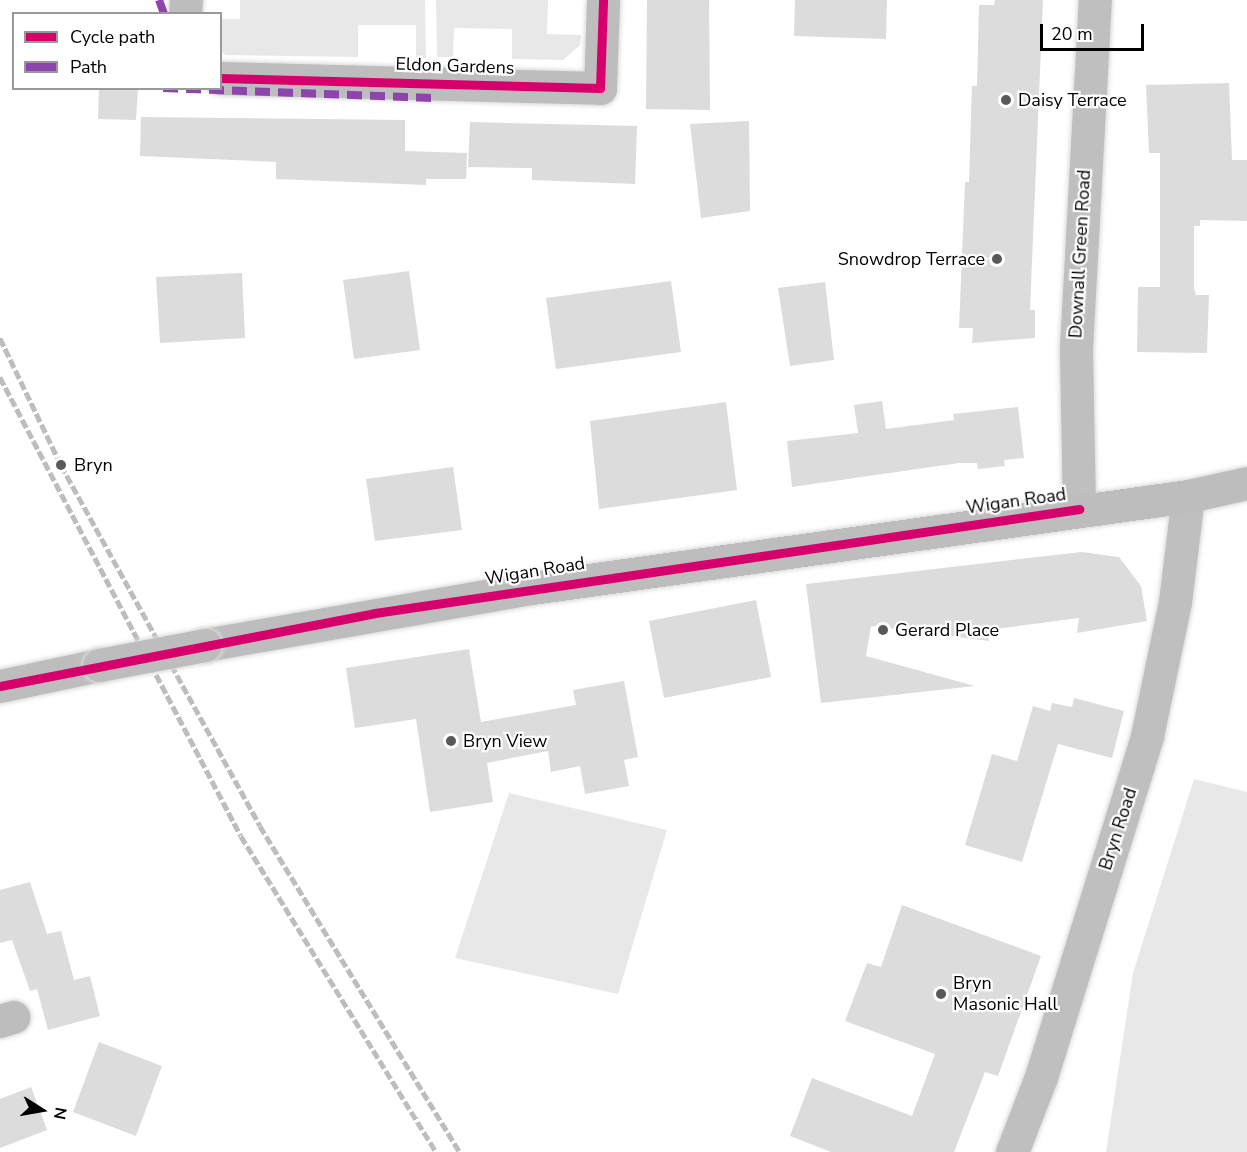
<!DOCTYPE html>
<html>
<head>
<meta charset="utf-8">
<style>
  body { margin:0 }
  #map { position:relative; width:1247px; height:1152px; overflow:hidden; background:#fff; font-family:"Nunito Sans",sans-serif }
  div>[style] { position:absolute }
  [style*='--x'] { left:calc(var(--x)*1px); top:calc(var(--y)*1px); width:calc(var(--w)*1px); rotate:calc(var(--a)*1deg) }
  .green>* { inset:0; background:#e8e8e8 }
  .building>* { inset:0; background:#dcdcdc }
  .roads { filter:drop-shadow(0 0 2px #dbdbdb) drop-shadow(0 0 2px #dbdbdb) }
  .minor>* { height:33px; margin:-16.5px; padding:0 16.5px; transform-origin:16.5px; border-radius:16.5px; background:#bdbdbd }
  .secondary>* { height:33px; margin:-16.5px; padding:0 16.5px; transform-origin:16.5px; border-radius:16.5px; background:#bfbfbf }
  .primary>* { height:33px; margin:-16.5px; padding:0 16.5px; transform-origin:16.5px; border-radius:16.5px; background:#bdbdbd }
  .rail>* { height:4.5px; margin-top:-2.25px; transform-origin:0; background:repeating-linear-gradient(90deg,#bdbdbd 0 9px,transparent 0 12px) }
  .bridges { filter:drop-shadow(0 0 2px #dbdbdb) drop-shadow(0 0 2px #dbdbdb) }
  .primary-bridge>* { height:33px; margin:-16.5px; padding:0 16.5px; transform-origin:16.5px; border-radius:16.5px; background:#bdbdbd }
  .quiet>* { height:8px; margin-top:-4px; transform-origin:0; background:repeating-linear-gradient(90deg,#8e44ad 0 15px,transparent 0 23px) }
  .cycleway>* { height:9px; margin:-4.5px; padding:0 4.5px; transform-origin:4.5px; border-radius:4.5px; background:#d6006c }
  .dots>* { width:16px; height:16px; translate:-50% -50%; box-sizing:border-box; border:3px solid #fff; border-radius:50% }
  span { translate:-50% -50%; white-space:nowrap; text-align:center; line-height:1.15; -webkit-text-stroke:4.5px #fff; paint-order:stroke }
  .street-label { font-size:18px; color:#000 }
  .poi-label { font-size:18px; color:#000 }
  .left { translate:0 -50%; text-align:left }
  .right { translate:-100% -50%; text-align:right }
  .legend { position:absolute; left:12px; top:12px; width:210px; height:78px; box-sizing:border-box; background:#fff; border:2px solid #999; margin:0; padding:8px 10px; list-style:none; font-size:18px; color:#000 }
  .legend li { display:flex; align-items:center; gap:12px; height:30px }
  .legend b { width:30px; border:2px solid #999 }
  .north { position:absolute; left:12px; top:1080px; width:60px; height:60px; -webkit-text-stroke:4px #fff; paint-order:stroke; rotate:101deg; font-size:16px; font-weight:700; line-height:24px; text-align:center; color:#000 }
  .north::after { content:''; display:block; margin:auto; width:21px; height:27px; background:#000; clip-path:polygon(50% 0,100% 100%,50% 72%,0 100%) }
  .scale { position:absolute; left:1040px; top:24px; width:104px; height:27px; box-sizing:border-box; border:3px solid #000; border-top:0; padding-left:8px; font-size:18px; line-height:21px; white-space:nowrap; color:#000; -webkit-text-stroke:4px #fff; paint-order:stroke }
</style>
</head>
<body>
<div id="map">
  <div class="green">
    <i style="clip-path:polygon(240px 0,425px 0,426px 58px,416px 57px,416px 25px,358px 25px,358px 57px,226px 55px,221px 52px,221px 19px,240px 19px)"></i>
    <i style="clip-path:polygon(436px 0,548px 0,547px 34px,581px 35px,580px 45px,563px 60px,512px 59px,512px 29px,454px 28px,453px 57px,437px 57px)"></i>
    <i style="clip-path:polygon(1194px 779px,1247px 792px,1247px 1152px,1106px 1152px,1133px 973px)"></i>
    <i style="clip-path:polygon(509px 793px,667px 830px,618px 994px,455px 958px)"></i>
  </div>
  <div class="building">
    <i style="clip-path:polygon(647px 0,709px 0,710px 110px,646px 109px)"></i>
    <i style="clip-path:polygon(795px 0,887px 0,886px 39px,794px 36px)"></i>
    <i style="clip-path:polygon(995px 0,1043px 0,1030px 310px,1035px 310px,1035px 338px,972px 343px,973px 328px,959px 328px,965px 182px,969px 182px,972px 86px,977px 86px,979px 5px,994px 5px)"></i>
    <i style="clip-path:polygon(1229px 83px,1232px 160px,1247px 160px,1247px 221px,1200px 220px,1200px 226px,1194px 226px,1194px 288px,1196px 295px,1209px 295px,1207px 353px,1137px 352px,1138px 287px,1160px 287px,1160px 153px,1149px 153px,1146px 85px)"></i>
    <i style="clip-path:polygon(99px 88px,138px 88px,136px 120px,98px 119px)"></i>
    <i style="clip-path:polygon(141px 117px,405px 120px,405px 151px,467px 153px,466px 179px,426px 179px,426px 185px,276px 179px,276px 162px,140px 156px)"></i>
    <i style="clip-path:polygon(749px 121px,750px 211px,701px 218px,690px 124px)"></i>
    <i style="clip-path:polygon(470px 122px,637px 126px,635px 184px,532px 180px,532px 168px,468px 167px)"></i>
    <i style="clip-path:polygon(409px 271px,420px 350px,354px 359px,343px 280px)"></i>
    <i style="clip-path:polygon(242px 273px,245px 338px,160px 343px,156px 277px)"></i>
    <i style="clip-path:polygon(671px 281px,681px 352px,556px 369px,546px 298px)"></i>
    <i style="clip-path:polygon(825px 282px,834px 360px,790px 366px,778px 288px)"></i>
    <i style="clip-path:polygon(882px 401px,886px 429px,954px 420px,953px 414px,1018px 407px,1024px 458px,1004px 460px,1005px 466px,978px 469px,977px 463px,959px 463px,792px 487px,787px 441px,858px 433px,854px 405px)"></i>
    <i style="clip-path:polygon(726px 402px,737px 490px,599px 509px,590px 421px)"></i>
    <i style="clip-path:polygon(453px 467px,462px 530px,375px 541px,366px 479px)"></i>
    <i style="clip-path:polygon(1081px 552px,1119px 557px,1141px 586px,1147px 621px,1077px 633px,1079px 618px,987px 630px,989px 641px,871px 626px,866px 656px,975px 686px,821px 703px,806px 584px)"></i>
    <i style="clip-path:polygon(756px 600px,771px 677px,664px 698px,649px 621px)"></i>
    <i style="clip-path:polygon(469px 649px,481px 722px,576px 705px,573px 690px,624px 681px,638px 757px,624px 760px,629px 786px,585px 794px,580px 766px,551px 772px,548px 751px,487px 763px,493px 802px,430px 812px,416px 719px,355px 728px,346px 668px)"></i>
    <i style="clip-path:polygon(1074px 698px,1124px 711px,1112px 758px,1058px 744px,1022px 862px,965px 845px,992px 754px,1017px 761px,1033px 706px,1050px 711px,1052px 703px,1072px 707px)"></i>
    <i style="clip-path:polygon(30px 882px,47px 934px,61px 931px,74px 980px,90px 976px,100px 1016px,48px 1030px,37px 989px,30px 991px,12px 940px,0 943px,0 890px)"></i>
    <i style="clip-path:polygon(902px 905px,1041px 956px,998px 1076px,985px 1072px,954px 1152px,831px 1152px,790px 1136px,812px 1078px,912px 1116px,935px 1054px,845px 1021px,867px 963px,881px 967px)"></i>
    <i style="clip-path:polygon(99px 1042px,162px 1066px,136px 1136px,73px 1112px)"></i>
    <i style="clip-path:polygon(31px 1087px,47px 1130px,0 1148px,0 1099px)"></i>
  </div>
  <div class="roads">
    <div class="minor">
      <i style="--x:185;--y:14;--w:14;--a:-86"></i>
      <i style="--x:220;--y:78;--w:380;--a:1.5"></i>
      <i style="--x:600;--y:88;--w:88;--a:-88"></i>
      <i style="--x:0;--y:1021;--w:14;--a:-17"></i>
    </div>
    <div class="secondary">
      <i style="--x:1079;--y:509;--w:161;--a:-91.1"></i>
      <i style="--x:1076;--y:348;--w:349;--a:-86.9"></i>
      <i style="--x:1012;--y:1152;--w:80;--a:-68.9"></i>
      <i style="--x:1041;--y:1077;--w:357;--a:-72.7"></i>
      <i style="--x:1147;--y:736;--w:137;--a:-78.2"></i>
      <i style="--x:1175;--y:602;--w:107;--a:-83"></i>
    </div>
    <div class="primary">
      <i style="--x:205;--y:645;--w:332;--a:-9.9"></i>
      <i style="--x:532;--y:588;--w:662;--a:-7.98"></i>
      <i style="--x:1188;--y:496;--w:60;--a:-12.4"></i>
      <i style="--x:0;--y:686;--w:101;--a:-12"></i>
    </div>
  </div>
  <div class="rail">
    <i style="--x:0;--y:338;--w:141;--a:64.3"></i>
    <i style="--x:61;--y:465;--w:412;--a:61.1"></i>
    <i style="--x:260;--y:826;--w:382;--a:58.5"></i>
    <i style="--x:0;--y:377;--w:518;--a:62.3"></i>
    <i style="--x:241;--y:836;--w:371;--a:58.3"></i>
  </div>
  <div class="bridges">
    <div class="primary-bridge">
      <i style="--x:99;--y:665;--w:108;--a:-10.7"></i>
    </div>
  </div>
  <div class="quiet">
    <i style="--x:159;--y:0;--w:15;--a:70"></i>
    <i style="--x:163;--y:88;--w:270;--a:2.1"></i>
  </div>
  <div class="cycleway">
    <i style="--x:220;--y:78;--w:380;--a:1.5"></i>
    <i style="--x:600;--y:88;--w:88;--a:-88"></i>
    <i style="--x:0;--y:686;--w:382;--a:-11"></i>
    <i style="--x:375;--y:613;--w:712;--a:-8.4"></i>
  </div>
  <div class="dots">
    <i style="left:1006px;top:100px;background:#595959"></i>
    <i style="left:997px;top:259px;background:#595959"></i>
    <i style="left:61px;top:465px;background:#595959"></i>
    <i style="left:883px;top:630px;background:#595959"></i>
    <i style="left:451px;top:741px;background:#595959"></i>
    <i style="left:941px;top:994px;background:#595959"></i>
  </div>
  <div class="street-label">
    <span style="left:455px;top:66px;rotate:2deg">Eldon Gardens</span>
    <span style="left:1080px;top:254px;rotate:-87deg">Downall Green Road</span>
    <span style="left:1016px;top:501px;rotate:-8deg">Wigan Road</span>
    <span style="left:535px;top:571px;rotate:-9deg">Wigan Road</span>
    <span style="left:1118px;top:829px;rotate:-72deg">Bryn Road</span>
  </div>
  <div class="poi-label">
    <span class="left" style="left:1018px;top:100px">Daisy Terrace</span>
    <span class="right" style="left:985px;top:259px">Snowdrop Terrace</span>
    <span class="left" style="left:74px;top:465px">Bryn</span>
    <span class="left" style="left:895px;top:630px">Gerard Place</span>
    <span class="left" style="left:463px;top:741px">Bryn View</span>
    <span class="left" style="left:953px;top:994px">Bryn<br>Masonic Hall</span>
  </div>
  <ul class="legend">
  <li><b style="height:8px;background:#d6006c"></b>Cycle path</li>
  <li><b style="height:8px;background:#8e44ad"></b>Path</li>
  </ul>
  <div class="north">N</div>
  <div class="scale">20 m</div>
</div>
</body>
</html>
